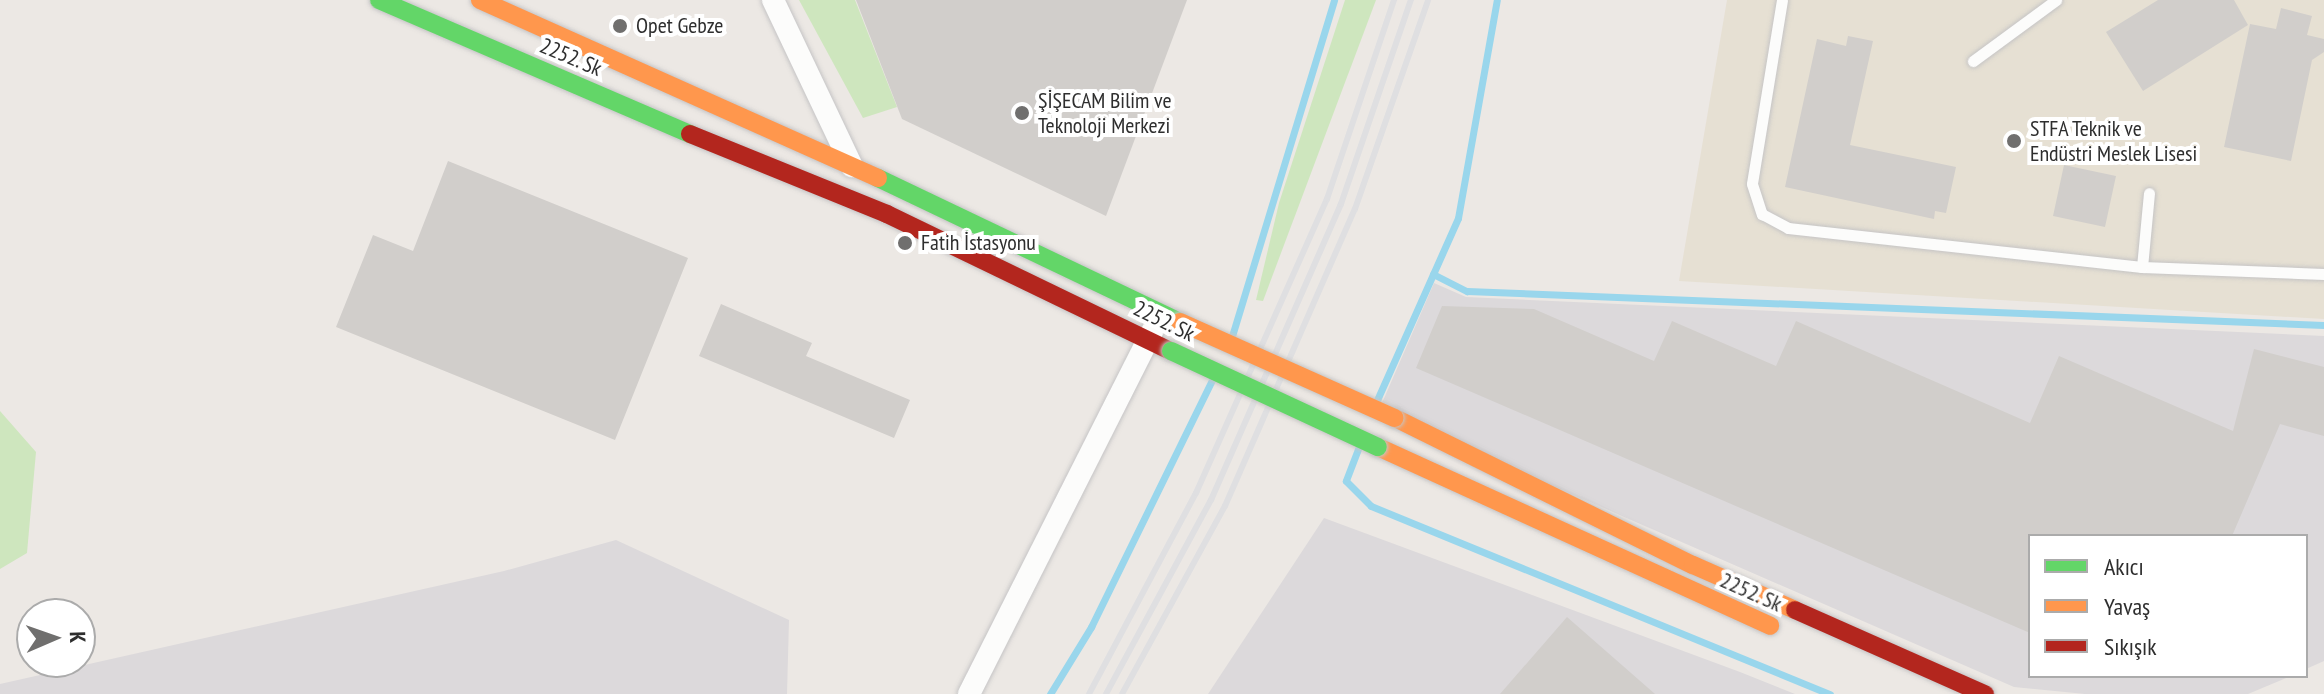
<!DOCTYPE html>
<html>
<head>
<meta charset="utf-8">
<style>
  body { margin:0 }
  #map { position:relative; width:2324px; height:694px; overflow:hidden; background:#ece8e4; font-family:"PT Sans Narrow",sans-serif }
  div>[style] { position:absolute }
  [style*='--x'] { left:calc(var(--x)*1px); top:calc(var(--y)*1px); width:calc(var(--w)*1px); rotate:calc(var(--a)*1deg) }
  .industrial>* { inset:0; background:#dcd9db }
  .education>* { inset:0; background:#e6e0d3 }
  .green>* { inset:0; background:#cee6be }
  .stream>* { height:7px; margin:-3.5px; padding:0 3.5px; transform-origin:3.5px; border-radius:3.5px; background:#99d6ec }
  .building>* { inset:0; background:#d1cecb }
  .roads { filter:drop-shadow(0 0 2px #c5c4c5) drop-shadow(0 0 2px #c5c4c5) }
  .lane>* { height:11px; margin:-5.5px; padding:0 5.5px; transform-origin:5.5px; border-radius:5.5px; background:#fcfcfb }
  .street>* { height:22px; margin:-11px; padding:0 11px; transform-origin:11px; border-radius:11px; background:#fcfcfb }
  .fast>* { height:18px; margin:-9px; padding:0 9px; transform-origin:9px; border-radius:9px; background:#63d668 }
  .slow>* { height:18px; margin:-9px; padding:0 9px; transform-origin:9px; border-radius:9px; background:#ff974d }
  .jam>* { height:18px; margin:-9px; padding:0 9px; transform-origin:9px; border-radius:9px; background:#b3261e }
  .rail>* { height:6px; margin:-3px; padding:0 3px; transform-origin:3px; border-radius:3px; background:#dfdfe1 }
  .bridges { filter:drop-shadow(0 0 2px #c6c5c4) drop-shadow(0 0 2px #c6c5c4) }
  .fast-bridge>* { height:18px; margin:-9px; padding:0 9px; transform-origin:9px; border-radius:9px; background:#63d668 }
  .slow-bridge>* { height:18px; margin:-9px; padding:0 9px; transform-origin:9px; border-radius:9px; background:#ff974d }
  .dots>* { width:22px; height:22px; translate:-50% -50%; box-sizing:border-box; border:4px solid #fff; border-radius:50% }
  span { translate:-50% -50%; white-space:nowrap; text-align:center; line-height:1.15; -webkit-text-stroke:8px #fff; paint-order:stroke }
  .poi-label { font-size:22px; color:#2e2e2e }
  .left { translate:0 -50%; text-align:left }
  .street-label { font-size:22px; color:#2e2e2e }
  .legend { position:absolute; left:2028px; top:534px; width:280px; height:144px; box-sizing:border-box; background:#fff; border:2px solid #ababab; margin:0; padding:10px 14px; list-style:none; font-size:24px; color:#2e2e2e }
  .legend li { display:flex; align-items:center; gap:16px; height:40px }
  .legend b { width:40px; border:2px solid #ababab }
  .north { position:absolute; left:16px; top:598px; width:80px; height:80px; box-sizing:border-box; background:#fff; border:2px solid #ababab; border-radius:50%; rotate:88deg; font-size:22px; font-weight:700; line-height:32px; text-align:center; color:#2e2e2e }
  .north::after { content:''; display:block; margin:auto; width:28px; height:36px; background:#706f6e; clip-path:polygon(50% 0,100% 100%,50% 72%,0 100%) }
</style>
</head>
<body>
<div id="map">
  <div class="industrial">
    <i style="clip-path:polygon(1434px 283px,1466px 297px,2324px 336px,2324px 661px,2306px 669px,2306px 536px,2030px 536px,2030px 676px,2291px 676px,2248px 694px,2085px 694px,2014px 687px,1379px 410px)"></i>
    <i style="clip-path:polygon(1324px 518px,1740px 672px,1795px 694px,1208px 694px)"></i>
    <i style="clip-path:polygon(616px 540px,789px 620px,787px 694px,0 694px,0 684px,504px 571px)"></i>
  </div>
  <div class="education">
    <i style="clip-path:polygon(1727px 0,2324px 0,2324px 319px,1679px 281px)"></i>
  </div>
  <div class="green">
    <i style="clip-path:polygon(799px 0,855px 0,897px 107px,863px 118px)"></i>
    <i style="clip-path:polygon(1345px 0,1376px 0,1263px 301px,1256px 300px,1279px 203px)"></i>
    <i style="clip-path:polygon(0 411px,36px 452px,27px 553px,0 569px)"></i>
  </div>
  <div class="stream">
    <i style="--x:1433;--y:274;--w:38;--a:27"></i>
    <i style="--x:1467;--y:291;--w:858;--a:2.27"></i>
    <i style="--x:1232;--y:336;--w:351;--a:-73.1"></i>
    <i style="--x:1377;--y:400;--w:199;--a:-66"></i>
    <i style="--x:1458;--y:218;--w:221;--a:-79.9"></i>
    <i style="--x:1358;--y:449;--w:34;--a:111"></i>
    <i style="--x:1346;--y:481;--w:35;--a:45"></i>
    <i style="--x:1371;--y:506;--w:496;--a:22.3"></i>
    <i style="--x:1050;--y:694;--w:79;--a:-58.5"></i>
    <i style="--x:1091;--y:627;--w:275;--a:-63.9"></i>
  </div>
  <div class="building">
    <i style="clip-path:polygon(856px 0,1187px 0,1106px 216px,902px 119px)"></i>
    <i style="clip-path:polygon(2158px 0,2234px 0,2248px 25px,2143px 91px,2106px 32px)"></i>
    <i style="clip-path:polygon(2281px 8px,2312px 16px,2307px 35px,2324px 39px,2324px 52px,2312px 60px,2291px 161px,2224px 147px,2250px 24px,2276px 29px)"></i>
    <i style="clip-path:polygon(1848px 36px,1873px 41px,1850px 145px,1956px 167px,1946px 213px,1935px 211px,1934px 219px,1785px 187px,1817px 39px,1846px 46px)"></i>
    <i style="clip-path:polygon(448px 161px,688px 258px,615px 440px,336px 327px,373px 235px,413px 251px)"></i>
    <i style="clip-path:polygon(2064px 165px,2116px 176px,2105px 227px,2053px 216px)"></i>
    <i style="clip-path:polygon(721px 304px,812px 343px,806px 356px,910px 400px,894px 438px,699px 356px)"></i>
    <i style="clip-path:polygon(1442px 306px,1534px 309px,1654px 361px,1672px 321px,1776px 366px,1796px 321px,2030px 423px,2059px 356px,2233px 431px,2254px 349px,2324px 367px,2324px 436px,2280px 424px,2232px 536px,2030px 536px,2030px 633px,1416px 368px)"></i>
    <i style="clip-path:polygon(1567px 617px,1655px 694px,1500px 694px)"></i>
  </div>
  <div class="roads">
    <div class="lane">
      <i style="--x:1782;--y:0;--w:186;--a:99.3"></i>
      <i style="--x:1752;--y:184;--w:32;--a:72"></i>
      <i style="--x:1762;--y:214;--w:30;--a:28"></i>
      <i style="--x:1788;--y:228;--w:356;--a:6.3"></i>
      <i style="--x:2142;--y:267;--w:182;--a:2.2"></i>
      <i style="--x:1973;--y:61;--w:103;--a:-36.3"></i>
      <i style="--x:2142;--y:267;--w:74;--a:-84.6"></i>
    </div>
    <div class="street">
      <i style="--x:773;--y:0;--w:184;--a:64.6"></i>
      <i style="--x:969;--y:694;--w:407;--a:-63.2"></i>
    </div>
    <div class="fast">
      <i style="--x:379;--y:0;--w:339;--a:23.3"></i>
      <i style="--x:878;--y:178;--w:335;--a:25.5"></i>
    </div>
    <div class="slow">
      <i style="--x:480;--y:0;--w:436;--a:24.1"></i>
      <i style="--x:1395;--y:418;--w:332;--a:26.3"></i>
      <i style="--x:1693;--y:565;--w:111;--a:23.8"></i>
      <i style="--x:1378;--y:447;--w:431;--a:24.5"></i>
    </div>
    <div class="jam">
      <i style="--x:690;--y:134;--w:213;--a:22.1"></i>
      <i style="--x:887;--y:214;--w:315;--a:25.8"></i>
      <i style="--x:1795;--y:610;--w:208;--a:23.9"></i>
    </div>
  </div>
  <div class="rail">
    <i style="--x:1089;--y:694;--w:228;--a:-62"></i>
    <i style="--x:1196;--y:493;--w:322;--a:-66"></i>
    <i style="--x:1327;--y:199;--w:210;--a:-71.4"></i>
    <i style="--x:1106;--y:694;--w:221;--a:-61.6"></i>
    <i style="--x:1211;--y:500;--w:323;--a:-66.3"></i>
    <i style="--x:1341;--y:204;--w:216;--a:-71.1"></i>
    <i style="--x:1122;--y:694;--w:214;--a:-61.3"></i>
    <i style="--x:1225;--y:506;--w:324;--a:-66.4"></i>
    <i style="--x:1355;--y:209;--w:221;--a:-70.7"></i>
  </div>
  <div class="bridges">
    <div class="fast-bridge">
      <i style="--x:1171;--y:351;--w:228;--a:24.9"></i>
    </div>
    <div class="slow-bridge">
      <i style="--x:1180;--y:322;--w:235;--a:24.1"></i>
    </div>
  </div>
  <div class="dots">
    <i style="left:620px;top:26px;background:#706f6e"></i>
    <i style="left:1022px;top:113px;background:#706f6e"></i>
    <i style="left:2014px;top:141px;background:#706f6e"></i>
    <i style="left:905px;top:243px;background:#706f6e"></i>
  </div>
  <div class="poi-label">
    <span class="left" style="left:636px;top:26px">Opet Gebze</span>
    <span class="left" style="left:1038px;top:113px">ŞİŞECAM Bilim ve<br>Teknoloji Merkezi</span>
    <span class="left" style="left:2030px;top:141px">STFA Teknik ve<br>Endüstri Meslek Lisesi</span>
    <span class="left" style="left:921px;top:243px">Fatih İstasyonu</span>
  </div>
  <div class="street-label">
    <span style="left:571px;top:57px;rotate:23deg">2252. Sk</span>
    <span style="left:1164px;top:321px;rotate:26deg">2252. Sk</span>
    <span style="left:1751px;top:592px;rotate:24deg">2252. Sk</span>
  </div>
  <ul class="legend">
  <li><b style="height:10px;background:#63d668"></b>Akıcı</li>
  <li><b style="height:10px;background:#ff974d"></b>Yavaş</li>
  <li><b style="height:10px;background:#b3261e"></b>Sıkışık</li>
  </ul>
  <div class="north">K</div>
</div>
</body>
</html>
